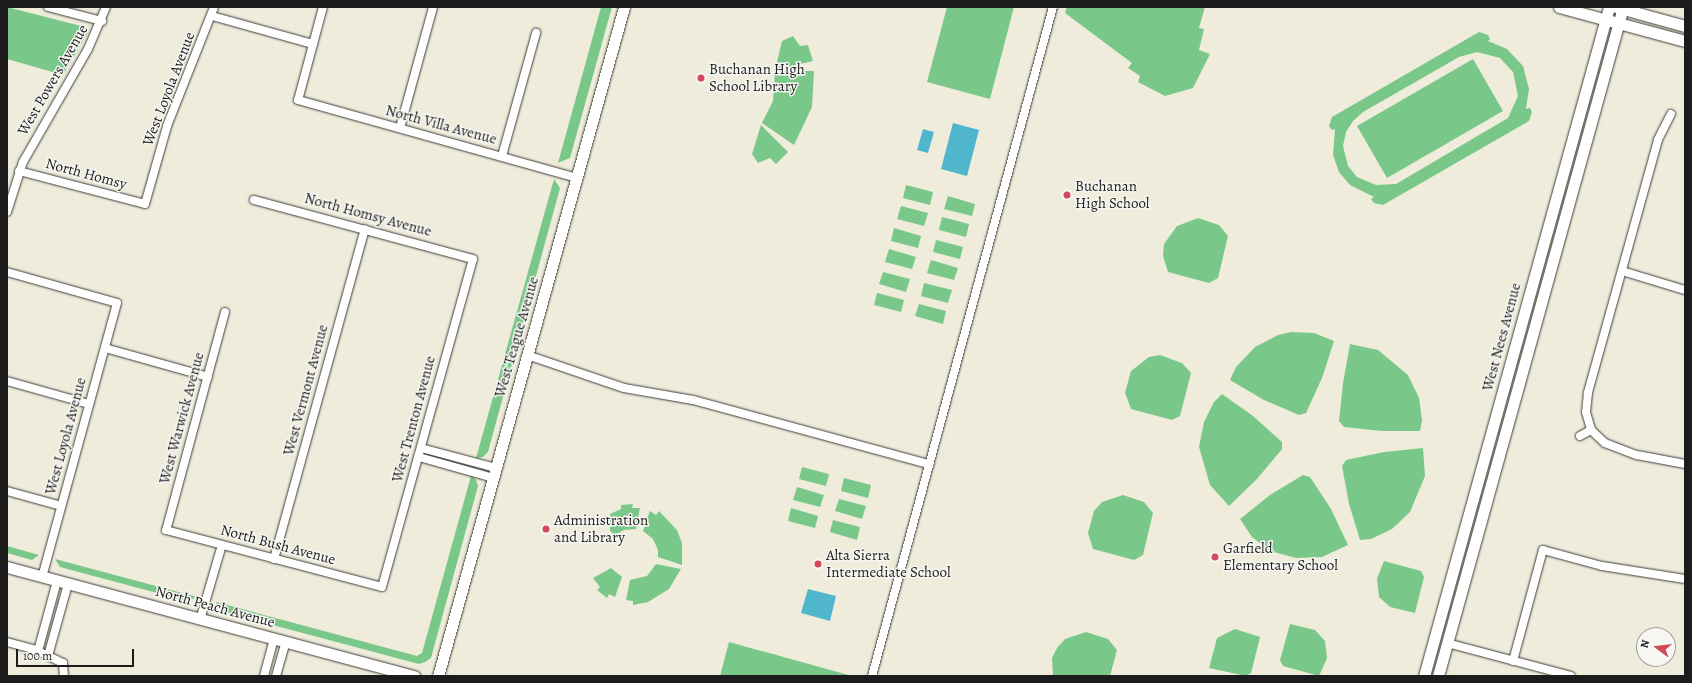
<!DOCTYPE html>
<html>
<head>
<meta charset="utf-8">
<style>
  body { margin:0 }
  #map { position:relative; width:1692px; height:683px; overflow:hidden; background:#f0ecdb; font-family:Alegreya,serif }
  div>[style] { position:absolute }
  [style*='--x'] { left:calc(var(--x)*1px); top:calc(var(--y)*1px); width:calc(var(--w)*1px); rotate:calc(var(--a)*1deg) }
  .green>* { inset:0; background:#7ac889 }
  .water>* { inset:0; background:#4fb6ce }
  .roads { filter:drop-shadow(0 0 1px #3c3b39) drop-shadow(0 0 1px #3c3b39) }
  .street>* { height:8px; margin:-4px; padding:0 4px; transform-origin:4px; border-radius:4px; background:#fff }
  .secondary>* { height:11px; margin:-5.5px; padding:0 5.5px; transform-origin:5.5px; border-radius:5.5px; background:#fff }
  .dots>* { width:11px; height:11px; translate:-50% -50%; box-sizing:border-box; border:2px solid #f6f6f2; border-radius:50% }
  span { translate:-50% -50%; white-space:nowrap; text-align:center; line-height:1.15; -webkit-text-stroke:3px #f6f6f2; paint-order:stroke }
  .poi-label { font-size:15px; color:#1c1c1c }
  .left { translate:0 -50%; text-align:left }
  .street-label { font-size:15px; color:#1c1c1c }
  .frame { position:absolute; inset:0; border:8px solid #1c1c1c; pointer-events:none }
  .north { position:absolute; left:1636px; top:627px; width:40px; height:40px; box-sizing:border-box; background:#f6f6f2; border:1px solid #9f9f9c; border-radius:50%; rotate:285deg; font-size:11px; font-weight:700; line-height:16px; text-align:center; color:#1c1c1c }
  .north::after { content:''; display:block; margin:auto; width:14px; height:18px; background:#d1495b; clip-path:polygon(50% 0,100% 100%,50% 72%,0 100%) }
  .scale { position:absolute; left:16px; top:649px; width:118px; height:18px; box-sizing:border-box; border:2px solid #1c1c1c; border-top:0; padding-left:5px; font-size:12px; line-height:14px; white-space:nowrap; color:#1c1c1c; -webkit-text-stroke:3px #f6f6f2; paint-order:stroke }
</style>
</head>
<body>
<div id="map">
  <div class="green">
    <i style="clip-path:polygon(7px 7px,85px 27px,88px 32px,63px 75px,7px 59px)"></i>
    <i style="clip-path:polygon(601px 7px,612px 7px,570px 158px,558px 163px)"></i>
    <i style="clip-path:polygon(947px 7px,1014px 7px,990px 99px,927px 82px)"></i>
    <i style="clip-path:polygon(1067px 7px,1205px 7px,1199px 28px,1204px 29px,1199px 50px,1210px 54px,1193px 88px,1165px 96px,1138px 82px,1140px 76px,1128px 68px,1132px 63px,1065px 13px)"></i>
    <i style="clip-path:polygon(evenodd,1479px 32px,1488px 35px,1490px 39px,1488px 41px,1507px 49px,1523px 66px,1529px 89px,1526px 109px,1530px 108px,1532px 112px,1529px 121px,1383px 205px,1374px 203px,1371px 199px,1374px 197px,1350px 185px,1339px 172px,1333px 155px,1335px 129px,1332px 130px,1329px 126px,1332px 117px,1479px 32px,1477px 52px,1500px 58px,1513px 72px,1518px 96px,1508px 118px,1396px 184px,1376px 185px,1357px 177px,1348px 166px,1343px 146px,1346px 132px,1353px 121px,1363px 112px,1459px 57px,1477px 52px)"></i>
    <i style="clip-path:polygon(793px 36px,800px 46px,808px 45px,813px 61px,775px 70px,782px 41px)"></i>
    <i style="clip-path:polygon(1473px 59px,1503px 111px,1387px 178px,1357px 126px)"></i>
    <i style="clip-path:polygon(786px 71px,814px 71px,812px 107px,794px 145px,762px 123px,773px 101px,775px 72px)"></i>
    <i style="clip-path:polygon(761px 125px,788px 152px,776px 164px,770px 158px,758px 163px,752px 154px)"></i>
    <i style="clip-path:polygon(554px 179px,560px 188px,488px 452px,483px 457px,476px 458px)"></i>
    <i style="clip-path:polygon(906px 185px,933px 192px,930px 205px,903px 198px)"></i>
    <i style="clip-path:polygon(948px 196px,975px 204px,972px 216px,944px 209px)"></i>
    <i style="clip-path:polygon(901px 206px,928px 213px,924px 226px,897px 219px)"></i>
    <i style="clip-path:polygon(942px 217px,969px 224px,966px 237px,939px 230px)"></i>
    <i style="clip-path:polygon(1198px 218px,1219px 225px,1228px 236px,1218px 278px,1209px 283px,1168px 272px,1163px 256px,1164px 244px,1177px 226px)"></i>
    <i style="clip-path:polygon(894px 228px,921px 236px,918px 248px,891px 241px)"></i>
    <i style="clip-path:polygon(936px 240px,963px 247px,960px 259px,933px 252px)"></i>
    <i style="clip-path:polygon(889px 249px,916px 257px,912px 269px,885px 262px)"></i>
    <i style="clip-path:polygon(931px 260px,958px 268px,954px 280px,927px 273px)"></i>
    <i style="clip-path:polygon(883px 272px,910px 279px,906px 292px,879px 284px)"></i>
    <i style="clip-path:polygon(924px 283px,952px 290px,948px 303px,921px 296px)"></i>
    <i style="clip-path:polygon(877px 293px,904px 300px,901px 312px,874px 305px)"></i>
    <i style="clip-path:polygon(919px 304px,946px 311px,943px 324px,915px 316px)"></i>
    <i style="clip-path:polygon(1291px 332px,1314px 333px,1334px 341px,1322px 378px,1306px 413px,1299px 415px,1264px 400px,1230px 380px,1236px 367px,1255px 347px,1278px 335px)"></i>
    <i style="clip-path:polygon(1350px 344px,1378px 350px,1408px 375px,1419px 398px,1422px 420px,1420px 431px,1382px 431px,1344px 427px,1339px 421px,1343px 383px)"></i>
    <i style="clip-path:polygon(1160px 355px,1182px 363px,1191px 373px,1180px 416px,1172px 420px,1131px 409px,1125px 393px,1131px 371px,1149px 357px)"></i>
    <i style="clip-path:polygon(1222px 394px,1253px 416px,1282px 442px,1282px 449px,1257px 479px,1229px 506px,1210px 485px,1199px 447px,1204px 422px,1214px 402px)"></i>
    <i style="clip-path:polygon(1423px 448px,1425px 476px,1410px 512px,1392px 529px,1371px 539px,1360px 540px,1349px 504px,1342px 466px,1346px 460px,1384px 452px)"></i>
    <i style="clip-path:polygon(802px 467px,829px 474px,826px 486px,799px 479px)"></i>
    <i style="clip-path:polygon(1303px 475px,1310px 477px,1331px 509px,1348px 545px,1322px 557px,1296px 558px,1270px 551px,1252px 537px,1240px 519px,1270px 495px)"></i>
    <i style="clip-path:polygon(471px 476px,476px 480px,478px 486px,431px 658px,425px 662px,419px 664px,220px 611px,216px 602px,417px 656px,422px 653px)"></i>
    <i style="clip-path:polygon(844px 478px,871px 485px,868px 498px,841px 491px)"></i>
    <i style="clip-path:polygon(797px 487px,824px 495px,820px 507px,793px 500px)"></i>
    <i style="clip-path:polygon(1123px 495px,1144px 502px,1153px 513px,1143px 555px,1134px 560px,1093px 549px,1088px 533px,1094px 511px,1102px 502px)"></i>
    <i style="clip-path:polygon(839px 499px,866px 506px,862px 519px,835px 511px)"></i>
    <i style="clip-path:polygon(633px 504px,632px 508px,640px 508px,636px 529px,624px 530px,615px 535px,610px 531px,610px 514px,621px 509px,621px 505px)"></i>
    <i style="clip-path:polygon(791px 508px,818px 516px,815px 528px,788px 521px)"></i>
    <i style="clip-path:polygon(650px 511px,656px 515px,659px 511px,677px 530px,682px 543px,682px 565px,658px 557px,658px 550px,653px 539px,643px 531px)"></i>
    <i style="clip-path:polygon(833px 520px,860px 527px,857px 540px,830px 532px)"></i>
    <i style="clip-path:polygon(7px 546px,39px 555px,32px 560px,7px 553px)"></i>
    <i style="clip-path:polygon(55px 559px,197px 597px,187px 601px,60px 567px)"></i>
    <i style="clip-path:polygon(1384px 561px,1421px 571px,1424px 577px,1415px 613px,1390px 607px,1379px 597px,1377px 579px)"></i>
    <i style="clip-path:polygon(656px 564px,681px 569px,669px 589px,648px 602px,633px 605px,633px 601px,626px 600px,630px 580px,647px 576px)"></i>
    <i style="clip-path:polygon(611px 568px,622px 577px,615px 597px,609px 594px,607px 598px,597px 590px,600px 587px,593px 578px)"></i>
    <i style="clip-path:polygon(1290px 624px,1315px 630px,1325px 641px,1327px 658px,1319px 676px,1283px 666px,1280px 660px)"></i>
    <i style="clip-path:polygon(1235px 629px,1260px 637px,1251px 673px,1246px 676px,1209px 668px,1217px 638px)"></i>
    <i style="clip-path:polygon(1086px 632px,1108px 639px,1117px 650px,1110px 676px,1053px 676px,1052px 658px,1057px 648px,1065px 639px)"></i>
    <i style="clip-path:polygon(729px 642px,852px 676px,720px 676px)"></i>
  </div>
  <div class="water">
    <i style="clip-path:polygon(953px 123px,979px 130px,967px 176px,941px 169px)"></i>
    <i style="clip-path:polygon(923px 129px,934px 132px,928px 153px,917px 150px)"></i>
    <i style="clip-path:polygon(808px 589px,836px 596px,830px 621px,801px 613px)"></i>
  </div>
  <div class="roads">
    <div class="street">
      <i style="--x:48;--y:7;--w:56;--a:14.5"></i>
      <i style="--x:323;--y:7;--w:96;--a:105"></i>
      <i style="--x:298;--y:100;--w:290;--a:15.6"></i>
      <i style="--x:212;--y:16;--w:105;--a:15.5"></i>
      <i style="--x:1671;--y:114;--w:29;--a:117"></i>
      <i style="--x:1658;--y:140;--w:263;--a:105.5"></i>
      <i style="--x:1588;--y:393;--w:19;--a:96"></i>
      <i style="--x:1586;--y:412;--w:19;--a:74"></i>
      <i style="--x:1591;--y:430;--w:19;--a:43"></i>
      <i style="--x:1605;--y:443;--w:34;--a:21"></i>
      <i style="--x:1637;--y:455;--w:49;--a:10.6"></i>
      <i style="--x:400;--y:128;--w:125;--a:-74.7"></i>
      <i style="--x:502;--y:156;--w:128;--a:-74.5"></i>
      <i style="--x:19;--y:171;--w:130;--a:14.7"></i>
      <i style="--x:145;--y:204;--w:81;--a:-74.2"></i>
      <i style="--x:167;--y:126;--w:128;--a:-68.4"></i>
      <i style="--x:7;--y:212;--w:52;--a:-72.3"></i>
      <i style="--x:23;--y:162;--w:130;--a:-60.1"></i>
      <i style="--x:88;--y:49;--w:46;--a:-66.8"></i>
      <i style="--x:1622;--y:271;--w:66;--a:16.8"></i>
      <i style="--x:7;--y:272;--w:114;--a:15.7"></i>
      <i style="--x:117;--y:303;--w:284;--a:105.3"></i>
      <i style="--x:225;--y:312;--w:226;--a:105.1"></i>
      <i style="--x:166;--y:530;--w:223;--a:14.8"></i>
      <i style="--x:382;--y:587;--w:340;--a:-74.5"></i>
      <i style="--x:473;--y:259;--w:227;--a:-164.9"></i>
      <i style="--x:105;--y:348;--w:107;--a:15.7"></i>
      <i style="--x:527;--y:355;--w:102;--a:18.8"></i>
      <i style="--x:624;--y:388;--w:70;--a:9.9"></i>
      <i style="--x:693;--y:400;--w:245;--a:15.2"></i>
      <i style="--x:7;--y:381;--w:85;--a:15.7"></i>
      <i style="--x:1580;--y:436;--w:13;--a:-29"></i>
      <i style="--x:421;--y:448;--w:78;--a:14.9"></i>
      <i style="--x:419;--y:457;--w:77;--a:15.8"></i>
      <i style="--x:7;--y:491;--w:56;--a:15.5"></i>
      <i style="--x:274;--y:559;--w:342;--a:-74.6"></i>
      <i style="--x:200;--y:620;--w:78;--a:-73.7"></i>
      <i style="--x:7;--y:642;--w:30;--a:15"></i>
      <i style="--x:36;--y:650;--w:30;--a:26"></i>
      <i style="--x:63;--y:663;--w:13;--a:86"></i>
      <i style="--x:1447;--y:643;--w:128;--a:14.9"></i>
      <i style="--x:38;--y:651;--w:73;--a:-74.8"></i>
      <i style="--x:48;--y:656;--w:75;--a:-74.5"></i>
      <i style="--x:1513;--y:661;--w:115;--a:-74.9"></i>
      <i style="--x:1543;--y:550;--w:61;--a:15.2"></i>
      <i style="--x:1602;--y:566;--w:84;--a:8.9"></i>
      <i style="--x:264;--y:676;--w:39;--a:-75"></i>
      <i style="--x:276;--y:676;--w:36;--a:-74"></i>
      <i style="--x:872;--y:676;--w:693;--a:-74.86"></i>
    </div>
    <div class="secondary">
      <i style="--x:1559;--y:7;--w:131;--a:15.1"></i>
      <i style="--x:1616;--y:7;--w:72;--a:15.4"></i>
      <i style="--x:7;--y:567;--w:422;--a:15"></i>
      <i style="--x:438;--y:676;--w:694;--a:-74.46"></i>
      <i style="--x:1424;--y:676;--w:694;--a:-74.54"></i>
      <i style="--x:1438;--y:676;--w:694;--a:-74.54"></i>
    </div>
  </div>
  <div class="dots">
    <i style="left:701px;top:78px;background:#d1495b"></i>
    <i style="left:1067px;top:195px;background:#d1495b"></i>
    <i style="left:546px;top:529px;background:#d1495b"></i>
    <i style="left:1215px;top:557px;background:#d1495b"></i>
    <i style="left:818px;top:564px;background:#d1495b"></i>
  </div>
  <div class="poi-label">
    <span class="left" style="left:709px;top:78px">Buchanan High<br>School Library</span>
    <span class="left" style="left:1075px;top:195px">Buchanan<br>High School</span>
    <span class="left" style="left:554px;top:529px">Administration<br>and Library</span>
    <span class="left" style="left:1223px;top:557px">Garfield<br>Elementary School</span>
    <span class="left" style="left:826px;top:564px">Alta Sierra<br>Intermediate School</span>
  </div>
  <div class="street-label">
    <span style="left:53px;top:80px;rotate:-60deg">West Powers Avenue</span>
    <span style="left:169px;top:89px;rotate:-69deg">West Loyola Avenue</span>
    <span style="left:441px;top:125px;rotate:15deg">North Villa Avenue</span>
    <span style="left:86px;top:174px;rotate:15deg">North Homsy</span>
    <span style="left:368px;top:215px;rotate:15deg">North Homsy Avenue</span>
    <span style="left:517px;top:337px;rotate:-74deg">West Teague Avenue</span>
    <span style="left:1502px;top:337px;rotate:-75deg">West Nees Avenue</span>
    <span style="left:306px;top:390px;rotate:-75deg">West Vermont Avenue</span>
    <span style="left:182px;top:418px;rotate:-75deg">West Warwick Avenue</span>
    <span style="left:414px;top:419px;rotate:-75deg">West Trenton Avenue</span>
    <span style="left:66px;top:436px;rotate:-75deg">West Loyola Avenue</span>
    <span style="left:278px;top:545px;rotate:15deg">North Bush Avenue</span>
    <span style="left:215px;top:607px;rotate:15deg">North Peach Avenue</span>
  </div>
  <div class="frame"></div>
  <div class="north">N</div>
  <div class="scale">100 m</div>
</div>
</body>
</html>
